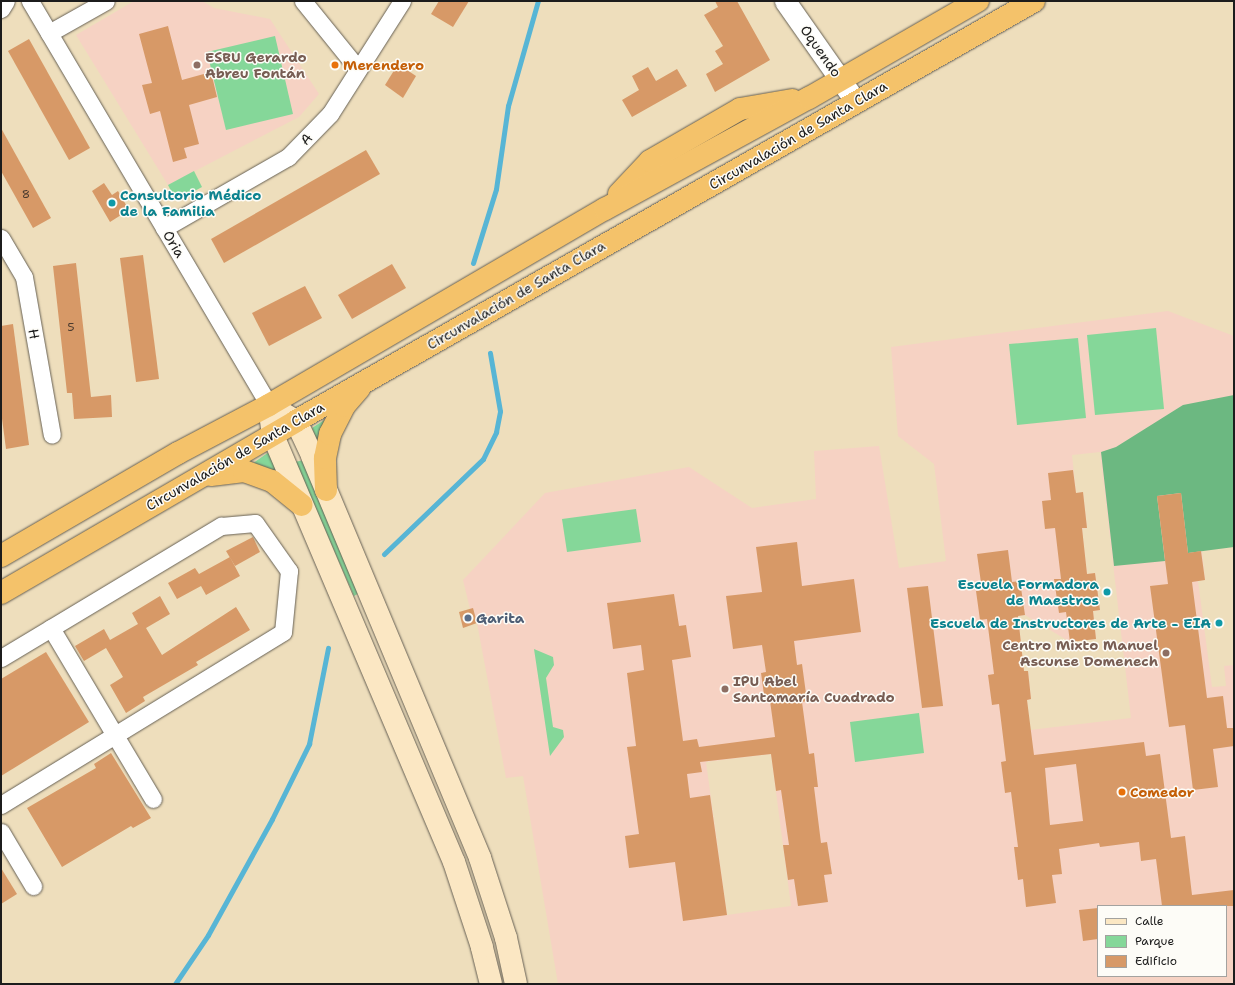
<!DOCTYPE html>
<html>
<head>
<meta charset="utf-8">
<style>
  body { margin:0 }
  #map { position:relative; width:1235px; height:985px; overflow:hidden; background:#eedebc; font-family:"Shantell Sans",sans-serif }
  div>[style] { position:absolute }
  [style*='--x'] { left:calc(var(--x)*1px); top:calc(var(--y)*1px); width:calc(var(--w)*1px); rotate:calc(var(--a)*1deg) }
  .built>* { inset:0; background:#f6d2c3 }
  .green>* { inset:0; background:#85d799 }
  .forest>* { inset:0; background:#6cb881 }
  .stream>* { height:5px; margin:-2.5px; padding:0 2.5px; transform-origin:2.5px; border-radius:2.5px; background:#57b5d5 }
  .building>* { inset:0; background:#d79967 }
  .roads { filter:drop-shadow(0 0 1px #666054) drop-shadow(0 0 1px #666054) }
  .minor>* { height:17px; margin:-8.5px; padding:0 8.5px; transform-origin:8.5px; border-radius:8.5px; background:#fff }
  .tertiary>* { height:21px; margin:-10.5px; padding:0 10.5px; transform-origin:10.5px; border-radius:10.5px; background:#fff }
  .secondary>* { height:22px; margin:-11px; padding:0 11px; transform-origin:11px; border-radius:11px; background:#fbe7c3 }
  .trunk>* { height:22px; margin:-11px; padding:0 11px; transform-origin:11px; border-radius:11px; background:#f4c26a }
  .dots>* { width:11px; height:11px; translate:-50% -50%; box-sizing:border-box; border:2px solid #fdfcf7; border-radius:50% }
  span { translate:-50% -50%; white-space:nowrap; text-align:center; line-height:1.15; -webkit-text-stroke:3px #fdfcf7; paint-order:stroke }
  .number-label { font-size:12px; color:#4b3b2f }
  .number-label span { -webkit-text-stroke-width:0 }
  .street-label { font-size:14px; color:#1c1c1c }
  .education-label { font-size:14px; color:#785e54; font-weight:700 }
  .left { translate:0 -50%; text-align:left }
  .right { translate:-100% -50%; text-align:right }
  .food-label { font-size:14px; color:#c56008; font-weight:700 }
  .culture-label { font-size:14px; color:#0d838f; font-weight:700 }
  .service-label { font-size:14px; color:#4e5e75; font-weight:700 }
  .frame { position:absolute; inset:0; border:2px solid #1c1c1c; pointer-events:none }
  .legend { position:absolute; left:1097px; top:905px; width:130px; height:72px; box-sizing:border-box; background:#fdfcf7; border:1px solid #a3a29f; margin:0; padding:5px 7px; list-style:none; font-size:12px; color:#1c1c1c }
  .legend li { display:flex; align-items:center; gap:8px; height:20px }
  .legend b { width:20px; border:1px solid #a3a29f }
</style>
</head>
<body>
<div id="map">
  <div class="built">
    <i style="clip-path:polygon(134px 1px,202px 1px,214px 8px,270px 19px,319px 94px,299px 117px,168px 185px,76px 35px)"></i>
    <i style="clip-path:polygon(evenodd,1168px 311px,1234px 336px,1234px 547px,1202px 551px,1205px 580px,1198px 581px,1212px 687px,1226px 686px,1224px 666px,1234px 665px,1234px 984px,558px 984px,523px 776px,506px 778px,477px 623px,473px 609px,470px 609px,463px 580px,545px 493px,689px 467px,752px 508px,816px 499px,814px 451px,879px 446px,899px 568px,946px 561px,934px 464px,898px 436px,891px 347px,1168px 311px,1100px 452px,1131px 718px,1030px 730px,1027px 700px,1031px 699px,1028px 671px,1024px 671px,1018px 616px,1025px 615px,1070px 642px,1096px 639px,1093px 611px,1100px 610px,1095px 573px,1087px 574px,1082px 529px,1087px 528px,1083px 492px,1076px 493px,1072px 455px,1100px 452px,1168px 311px,771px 754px,791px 906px,727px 915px,706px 762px,771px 754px,1168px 311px,1098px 906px,1226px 906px,1226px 976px,1098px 976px,1098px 906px)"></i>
  </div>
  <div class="green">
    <i style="clip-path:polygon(275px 36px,293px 114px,226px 130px,207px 52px)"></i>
    <i style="clip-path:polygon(194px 171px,202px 187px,176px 201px,168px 185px)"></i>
    <i style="clip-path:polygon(1156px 328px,1164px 409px,1095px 415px,1087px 335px)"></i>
    <i style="clip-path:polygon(1078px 338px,1086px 418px,1017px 425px,1009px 344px)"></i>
    <i style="clip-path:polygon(329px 417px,319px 446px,312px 428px)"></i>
    <i style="clip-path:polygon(269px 452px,279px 475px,252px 464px)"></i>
    <i style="clip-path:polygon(304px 460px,359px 593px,354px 596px,295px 462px)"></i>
    <i style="clip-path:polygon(636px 509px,641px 542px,567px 552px,562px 519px)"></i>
    <i style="clip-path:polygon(534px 649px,553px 657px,554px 665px,546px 678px,553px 727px,563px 730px,564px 737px,550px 756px)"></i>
    <i style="clip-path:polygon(919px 713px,924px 753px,855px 762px,850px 722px)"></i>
  </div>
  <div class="forest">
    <i style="clip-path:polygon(1234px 395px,1234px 547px,1188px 553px,1181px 493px,1157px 496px,1165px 561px,1114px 566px,1101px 452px,1116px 447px,1183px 405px)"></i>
  </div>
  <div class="stream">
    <i style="--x:473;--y:263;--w:77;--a:-72.7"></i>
    <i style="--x:496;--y:189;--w:84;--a:-81.8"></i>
    <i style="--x:508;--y:106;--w:109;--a:-74.1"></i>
    <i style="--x:384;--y:554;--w:137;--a:-43.8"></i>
    <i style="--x:483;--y:459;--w:30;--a:-64"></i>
    <i style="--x:496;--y:432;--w:21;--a:-79"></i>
    <i style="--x:500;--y:411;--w:59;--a:-99.8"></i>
    <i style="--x:175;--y:984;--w:59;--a:-56"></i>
    <i style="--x:208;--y:935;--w:132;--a:-61.1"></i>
    <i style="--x:272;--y:819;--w:84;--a:-63.7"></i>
    <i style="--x:309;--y:744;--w:98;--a:-78.8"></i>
  </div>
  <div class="building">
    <i style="clip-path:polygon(439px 1px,469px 1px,453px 27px,431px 14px)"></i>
    <i style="clip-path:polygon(715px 1px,737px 1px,770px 60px,715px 92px,706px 74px,723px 64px,715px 51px,723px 46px,704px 15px,718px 7px)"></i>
    <i style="clip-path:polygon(168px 26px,182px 80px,211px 72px,217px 97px,189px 105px,199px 144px,184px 148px,187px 158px,173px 162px,160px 111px,150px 114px,142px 85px,152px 83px,139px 34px)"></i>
    <i style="clip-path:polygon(29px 39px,90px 148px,69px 160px,8px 51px)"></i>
    <i style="clip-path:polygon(398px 64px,416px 76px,403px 98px,385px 85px)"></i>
    <i style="clip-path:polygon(648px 67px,656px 81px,677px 69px,687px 86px,632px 117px,622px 100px,639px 90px,632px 76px)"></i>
    <i style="clip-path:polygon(1px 128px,51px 218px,33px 228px,1px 171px)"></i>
    <i style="clip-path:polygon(366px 150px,380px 174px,224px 263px,211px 239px)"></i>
    <i style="clip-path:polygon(104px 183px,112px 195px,118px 191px,129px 210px,110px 222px,92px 191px)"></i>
    <i style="clip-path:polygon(143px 255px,159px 379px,136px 382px,120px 258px)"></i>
    <i style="clip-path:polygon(76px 263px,91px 397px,111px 395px,112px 417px,74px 419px,72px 393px,67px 393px,53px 266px)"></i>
    <i style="clip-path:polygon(392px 264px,406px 288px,352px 319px,338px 295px)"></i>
    <i style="clip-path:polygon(305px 286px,322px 318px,269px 346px,252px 313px)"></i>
    <i style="clip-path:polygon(13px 324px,29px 445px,6px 449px,1px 411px,1px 326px)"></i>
    <i style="clip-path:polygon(1073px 470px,1076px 493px,1083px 492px,1087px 528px,1082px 528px,1087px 574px,1095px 573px,1100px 610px,1093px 611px,1096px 639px,1070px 642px,1066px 612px,1059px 613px,1054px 579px,1061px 579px,1055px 528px,1045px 529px,1042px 501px,1051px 500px,1048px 473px)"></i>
    <i style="clip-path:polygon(1181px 493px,1188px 553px,1201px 551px,1205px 580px,1192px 582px,1207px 698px,1223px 696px,1227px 728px,1234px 728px,1234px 746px,1213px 749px,1218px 787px,1193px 790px,1185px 725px,1169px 727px,1150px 586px,1168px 584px,1157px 496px)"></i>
    <i style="clip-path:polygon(253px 537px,260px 552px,235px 566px,226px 551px)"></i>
    <i style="clip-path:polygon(797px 542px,802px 586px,854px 579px,861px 632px,794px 641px,797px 665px,802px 664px,807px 701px,802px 702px,809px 754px,814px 753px,818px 787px,814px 787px,821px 843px,827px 842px,832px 874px,824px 875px,828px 902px,798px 906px,794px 879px,788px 880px,783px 845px,789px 845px,781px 790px,776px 791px,771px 754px,700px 762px,702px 772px,687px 774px,690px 798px,710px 795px,727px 915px,683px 921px,675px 862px,629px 868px,625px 836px,639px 834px,627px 747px,636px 746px,627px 673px,644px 670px,641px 645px,613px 649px,607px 603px,674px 594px,679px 626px,686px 625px,691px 657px,672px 660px,683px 741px,697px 739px,699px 747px,775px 737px,770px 701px,765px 702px,761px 673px,766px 672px,762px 645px,733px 649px,726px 596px,762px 592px,756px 547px)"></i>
    <i style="clip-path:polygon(evenodd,1008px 550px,1012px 582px,1020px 581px,1025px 615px,1018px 616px,1024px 671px,1028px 671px,1031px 699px,1027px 700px,1034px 755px,1144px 742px,1146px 756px,1160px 754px,1171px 838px,1185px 836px,1192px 895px,1234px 890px,1234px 906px,1162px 906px,1156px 859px,1141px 861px,1139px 842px,1100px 847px,1099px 843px,1059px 849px,1062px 874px,1052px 875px,1056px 903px,1026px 907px,1023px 879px,1018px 880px,1014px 847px,1018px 847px,1011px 792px,1005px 793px,1001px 762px,1006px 761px,999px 704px,992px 705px,988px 675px,994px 674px,987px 619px,980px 620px,976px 591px,982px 590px,977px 554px,1008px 550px,1076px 764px,1083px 821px,1050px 825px,1045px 768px,1076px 764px)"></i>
    <i style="clip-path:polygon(230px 557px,240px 576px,206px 595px,201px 586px,177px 599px,168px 583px,195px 568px,199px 574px)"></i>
    <i style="clip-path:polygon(928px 586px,943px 706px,922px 708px,907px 588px)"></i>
    <i style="clip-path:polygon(160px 596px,170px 614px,146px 628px,162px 655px,236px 607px,250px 630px,196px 662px,198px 665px,143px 697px,145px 701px,126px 713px,110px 685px,123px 677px,106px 648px,84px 661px,75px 646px,104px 629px,110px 640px,138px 624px,132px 613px)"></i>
    <i style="clip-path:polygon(473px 608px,477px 623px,463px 628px,459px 612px)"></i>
    <i style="clip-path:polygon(46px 652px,89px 722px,1px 776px,1px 679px)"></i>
    <i style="clip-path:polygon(111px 753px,151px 818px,133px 828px,131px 826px,62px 867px,27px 808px,96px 768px,94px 764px)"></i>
    <i style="clip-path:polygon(1px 868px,17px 894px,1px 904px)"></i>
    <i style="clip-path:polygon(1098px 908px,1098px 939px,1083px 941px,1079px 910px)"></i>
  </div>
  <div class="roads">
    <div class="minor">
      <i style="--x:30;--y:1;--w:469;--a:59.4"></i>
      <i style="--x:303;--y:1;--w:87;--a:51"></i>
      <i style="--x:1;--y:9;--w:9;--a:-58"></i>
      <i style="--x:49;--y:33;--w:65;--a:-29.3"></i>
      <i style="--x:164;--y:228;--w:143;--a:-29.8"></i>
      <i style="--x:288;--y:157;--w:60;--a:-45.7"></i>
      <i style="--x:330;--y:114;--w:134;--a:-57.5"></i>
      <i style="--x:1;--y:238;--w:45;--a:59.5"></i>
      <i style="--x:24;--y:277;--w:160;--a:80"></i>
      <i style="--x:51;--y:628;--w:199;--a:59.2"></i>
      <i style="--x:1;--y:658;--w:257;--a:-31"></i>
      <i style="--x:221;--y:526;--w:34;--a:-5"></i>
      <i style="--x:255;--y:523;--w:59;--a:54.7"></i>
      <i style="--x:289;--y:571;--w:61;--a:95.6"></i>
      <i style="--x:283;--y:632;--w:331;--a:148.5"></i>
      <i style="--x:1;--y:832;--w:63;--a:59.3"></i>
    </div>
    <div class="tertiary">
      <i style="--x:785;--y:1;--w:123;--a:54.9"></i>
    </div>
    <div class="secondary">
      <i style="--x:491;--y:984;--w:38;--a:-104"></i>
      <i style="--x:482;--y:947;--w:89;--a:-108.2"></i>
      <i style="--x:454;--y:862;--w:464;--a:-113"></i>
      <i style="--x:273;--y:435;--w:30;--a:-98"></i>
      <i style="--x:269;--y:405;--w:31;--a:31"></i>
      <i style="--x:296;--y:421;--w:38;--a:65"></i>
      <i style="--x:312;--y:456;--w:436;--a:67.3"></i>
      <i style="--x:480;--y:858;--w:84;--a:72"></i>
      <i style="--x:506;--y:938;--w:47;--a:77.7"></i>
    </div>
    <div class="trunk">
      <i style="--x:619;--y:194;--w:45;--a:-46.8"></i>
      <i style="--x:650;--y:161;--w:104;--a:-30"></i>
      <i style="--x:740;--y:109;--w:53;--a:-9.8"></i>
      <i style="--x:211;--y:475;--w:33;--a:-7"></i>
      <i style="--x:244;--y:471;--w:30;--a:20"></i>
      <i style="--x:272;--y:481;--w:38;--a:39"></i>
      <i style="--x:326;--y:490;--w:32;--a:-92"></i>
      <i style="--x:325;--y:458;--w:25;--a:-78"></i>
      <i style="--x:330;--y:434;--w:31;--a:-63"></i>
      <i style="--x:344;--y:406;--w:23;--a:-49"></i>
      <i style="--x:1;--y:556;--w:205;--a:-30.2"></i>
      <i style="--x:178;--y:453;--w:103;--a:-27.8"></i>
      <i style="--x:269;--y:405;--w:389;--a:-30.3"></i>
      <i style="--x:605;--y:209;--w:232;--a:-28.6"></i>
      <i style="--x:809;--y:98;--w:195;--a:-29.9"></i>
      <i style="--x:1;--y:593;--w:341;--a:-30.2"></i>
      <i style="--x:296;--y:421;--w:849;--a:-29.64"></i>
    </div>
  </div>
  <div class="dots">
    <i style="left:197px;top:65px;background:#8d6e63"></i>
    <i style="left:335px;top:65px;background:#e8710a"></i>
    <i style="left:112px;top:203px;background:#0f9aa8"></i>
    <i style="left:1107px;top:592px;background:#0f9aa8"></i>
    <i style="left:468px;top:618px;background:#5c6f8a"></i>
    <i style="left:1219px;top:623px;background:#0f9aa8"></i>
    <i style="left:1166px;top:653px;background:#8d6e63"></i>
    <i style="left:725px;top:689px;background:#8d6e63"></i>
    <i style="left:1122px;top:792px;background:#e8710a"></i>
  </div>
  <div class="number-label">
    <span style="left:26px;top:195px">8</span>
    <span style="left:71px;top:328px">5</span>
  </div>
  <div class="street-label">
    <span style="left:821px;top:51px;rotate:55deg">Oquendo</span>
    <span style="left:798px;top:135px;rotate:-30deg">Circunvalación de Santa Clara</span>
    <span style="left:306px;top:139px;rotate:-45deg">A</span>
    <span style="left:174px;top:244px;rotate:59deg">Oria</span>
    <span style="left:516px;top:295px;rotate:-30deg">Circunvalación de Santa Clara</span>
    <span style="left:34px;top:334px;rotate:80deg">H</span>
    <span style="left:235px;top:456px;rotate:-30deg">Circunvalación de Santa Clara</span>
  </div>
  <div class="education-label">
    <span class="left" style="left:205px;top:65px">ESBU Gerardo<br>Abreu Fontán</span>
    <span class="right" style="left:1158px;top:653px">Centro Mixto Manuel<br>Ascunse Domenech</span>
    <span class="left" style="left:733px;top:689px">IPU Abel<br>Santamaría Cuadrado</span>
  </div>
  <div class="food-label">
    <span class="left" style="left:343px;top:65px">Merendero</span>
    <span class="left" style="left:1130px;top:792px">Comedor</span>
  </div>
  <div class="culture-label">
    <span class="left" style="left:120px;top:203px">Consultorio Médico<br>de la Familia</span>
    <span class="right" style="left:1099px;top:592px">Escuela Formadora<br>de Maestros</span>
    <span class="right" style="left:1211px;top:623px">Escuela de Instructores de Arte - EIA</span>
  </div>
  <div class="service-label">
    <span class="left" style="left:476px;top:618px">Garita</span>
  </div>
  <div class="frame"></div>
  <ul class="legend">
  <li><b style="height:5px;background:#fbe7c3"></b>Calle</li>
  <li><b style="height:11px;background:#85d799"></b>Parque</li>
  <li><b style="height:11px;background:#d79967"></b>Edificio</li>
  </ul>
</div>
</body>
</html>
